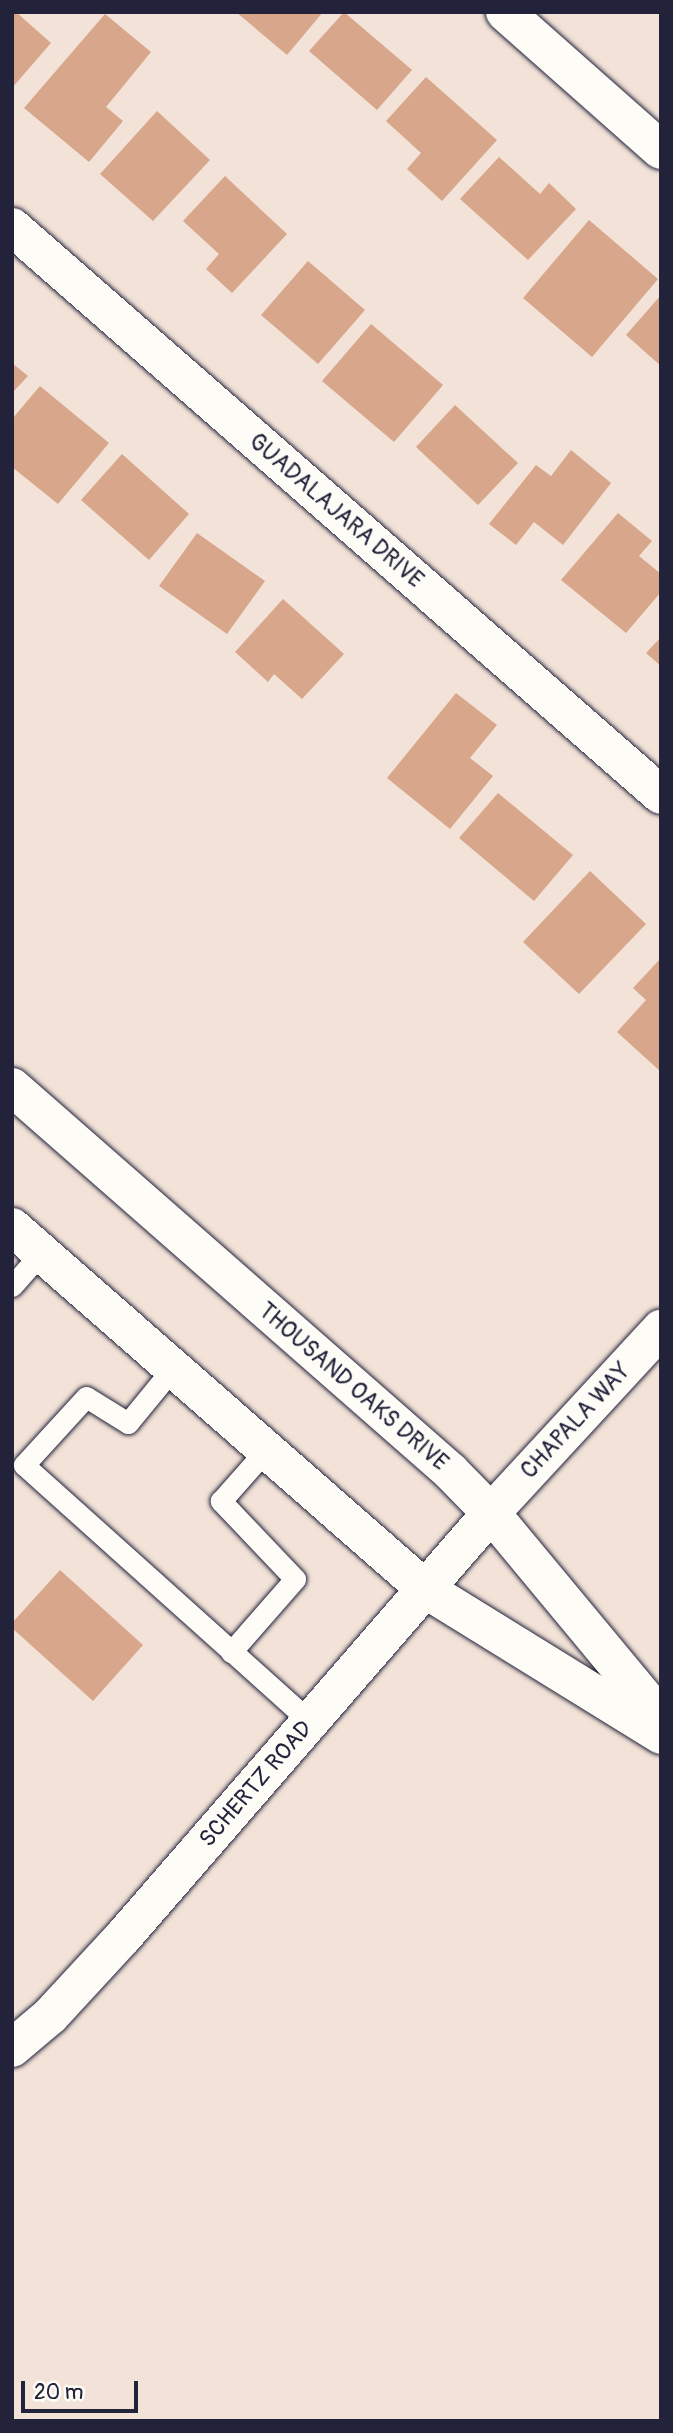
<!DOCTYPE html>
<html>
<head>
<meta charset="utf-8">
<style>
  body { margin:0 }
  #map { position:relative; width:673px; height:2433px; overflow:hidden; background:#f2e2d7; font-family:Pangolin,sans-serif }
  div>[style] { position:absolute }
  [style*='--x'] { left:calc(var(--x)*1px); top:calc(var(--y)*1px); width:calc(var(--w)*1px); rotate:calc(var(--a)*1deg) }
  .building>* { inset:0; background:#d8a68b }
  .roads { filter:drop-shadow(0 0 2px #22223b) drop-shadow(0 0 2px #22223b) }
  .lane>* { height:21px; margin:-10.5px; padding:0 10.5px; transform-origin:10.5px; border-radius:10.5px; background:#fdfcf7 }
  .street>* { height:38px; margin:-19px; padding:0 19px; transform-origin:19px; border-radius:19px; background:#fdfcf7 }
  .secondary>* { height:38px; margin:-19px; padding:0 19px; transform-origin:19px; border-radius:19px; background:#fdfcf7 }
  span { translate:-50% -50%; white-space:nowrap; text-align:center; line-height:1.15; -webkit-text-stroke:6px #fdfcf7; paint-order:stroke }
  .street-label { font-size:23px; color:#22223b }
  .frame { position:absolute; inset:0; border:14px solid #22223b; pointer-events:none }
  .scale { position:absolute; left:21px; top:2381px; width:117px; height:32px; box-sizing:border-box; border:4px solid #22223b; border-top:0; padding-left:9px; font-size:21px; line-height:24px; white-space:nowrap; color:#22223b; -webkit-text-stroke:5px #fdfcf7; paint-order:stroke }
</style>
</head>
<body>
<div id="map">
  <div class="building">
    <i style="clip-path:polygon(12px 12px,16px 12px,51px 43px,12px 88px)"></i>
    <i style="clip-path:polygon(236px 12px,323px 12px,287px 55px)"></i>
    <i style="clip-path:polygon(344px 12px,412px 70px,377px 110px,309px 51px)"></i>
    <i style="clip-path:polygon(105px 14px,151px 52px,106px 107px,123px 121px,89px 162px,24px 108px)"></i>
    <i style="clip-path:polygon(426px 77px,497px 140px,442px 201px,407px 169px,421px 153px,386px 121px)"></i>
    <i style="clip-path:polygon(157px 111px,210px 160px,153px 221px,100px 174px)"></i>
    <i style="clip-path:polygon(499px 157px,540px 194px,549px 183px,576px 209px,528px 260px,460px 199px)"></i>
    <i style="clip-path:polygon(225px 176px,287px 234px,232px 293px,206px 269px,219px 254px,183px 221px)"></i>
    <i style="clip-path:polygon(589px 220px,658px 279px,592px 357px,523px 298px)"></i>
    <i style="clip-path:polygon(308px 261px,365px 310px,318px 364px,261px 315px)"></i>
    <i style="clip-path:polygon(661px 295px,661px 366px,626px 335px)"></i>
    <i style="clip-path:polygon(371px 324px,443px 385px,394px 442px,322px 381px)"></i>
    <i style="clip-path:polygon(12px 363px,28px 376px,12px 393px)"></i>
    <i style="clip-path:polygon(40px 386px,109px 443px,58px 504px,12px 467px,12px 419px)"></i>
    <i style="clip-path:polygon(455px 405px,518px 463px,478px 505px,416px 447px)"></i>
    <i style="clip-path:polygon(571px 450px,611px 483px,563px 545px,534px 522px,516px 545px,489px 524px,536px 465px,551px 476px)"></i>
    <i style="clip-path:polygon(122px 454px,189px 514px,149px 560px,81px 500px)"></i>
    <i style="clip-path:polygon(618px 513px,652px 541px,639px 556px,661px 574px,661px 592px,626px 633px,561px 580px)"></i>
    <i style="clip-path:polygon(197px 533px,265px 581px,227px 634px,159px 586px)"></i>
    <i style="clip-path:polygon(283px 599px,344px 654px,302px 699px,274px 674px,268px 682px,235px 652px)"></i>
    <i style="clip-path:polygon(661px 637px,661px 666px,646px 653px)"></i>
    <i style="clip-path:polygon(456px 693px,497px 725px,470px 758px,493px 776px,450px 829px,387px 778px)"></i>
    <i style="clip-path:polygon(498px 793px,573px 855px,534px 901px,459px 838px)"></i>
    <i style="clip-path:polygon(590px 871px,646px 924px,579px 994px,523px 942px)"></i>
    <i style="clip-path:polygon(661px 958px,661px 1072px,617px 1032px,646px 1000px,633px 988px)"></i>
    <i style="clip-path:polygon(60px 1570px,143px 1645px,93px 1701px,12px 1628px,12px 1623px)"></i>
  </div>
  <div class="roads">
    <div class="lane">
      <i style="--x:12;--y:1286;--w:45;--a:-48.6"></i>
      <i style="--x:173;--y:1368;--w:71;--a:129.3"></i>
      <i style="--x:128;--y:1423;--w:49;--a:-148.2"></i>
      <i style="--x:86;--y:1397;--w:92;--a:132.4"></i>
      <i style="--x:24;--y:1465;--w:385;--a:41.9"></i>
      <i style="--x:231;--y:1652;--w:97;--a:-48.8"></i>
      <i style="--x:295;--y:1579;--w:108;--a:-133.5"></i>
      <i style="--x:221;--y:1501;--w:68;--a:-48.6"></i>
    </div>
    <div class="street">
      <i style="--x:505;--y:12;--w:208;--a:41.5"></i>
      <i style="--x:12;--y:227;--w:862;--a:41.19"></i>
    </div>
    <div class="secondary">
      <i style="--x:12;--y:1087;--w:584;--a:41.25"></i>
      <i style="--x:451;--y:1472;--w:57;--a:45.7"></i>
      <i style="--x:491;--y:1513;--w:266;--a:50.3"></i>
      <i style="--x:12;--y:1227;--w:549;--a:41.23"></i>
      <i style="--x:425;--y:1589;--w:278;--a:31.7"></i>
      <i style="--x:12;--y:2048;--w:50;--a:-40.1"></i>
      <i style="--x:50;--y:2016;--w:108;--a:-47.3"></i>
      <i style="--x:123;--y:1937;--w:561;--a:-49.04"></i>
      <i style="--x:491;--y:1513;--w:251;--a:-47.3"></i>
    </div>
  </div>
  <div class="street-label">
    <span style="left:336px;top:511px;rotate:41deg">GUADALAJARA DRIVE</span>
    <span style="left:353px;top:1387px;rotate:41deg">THOUSAND OAKS DRIVE</span>
    <span style="left:576px;top:1421px;rotate:-47deg">CHAPALA WAY</span>
    <span style="left:256px;top:1784px;rotate:-49deg">SCHERTZ ROAD</span>
  </div>
  <div class="frame"></div>
  <div class="scale">20 m</div>
</div>
</body>
</html>
